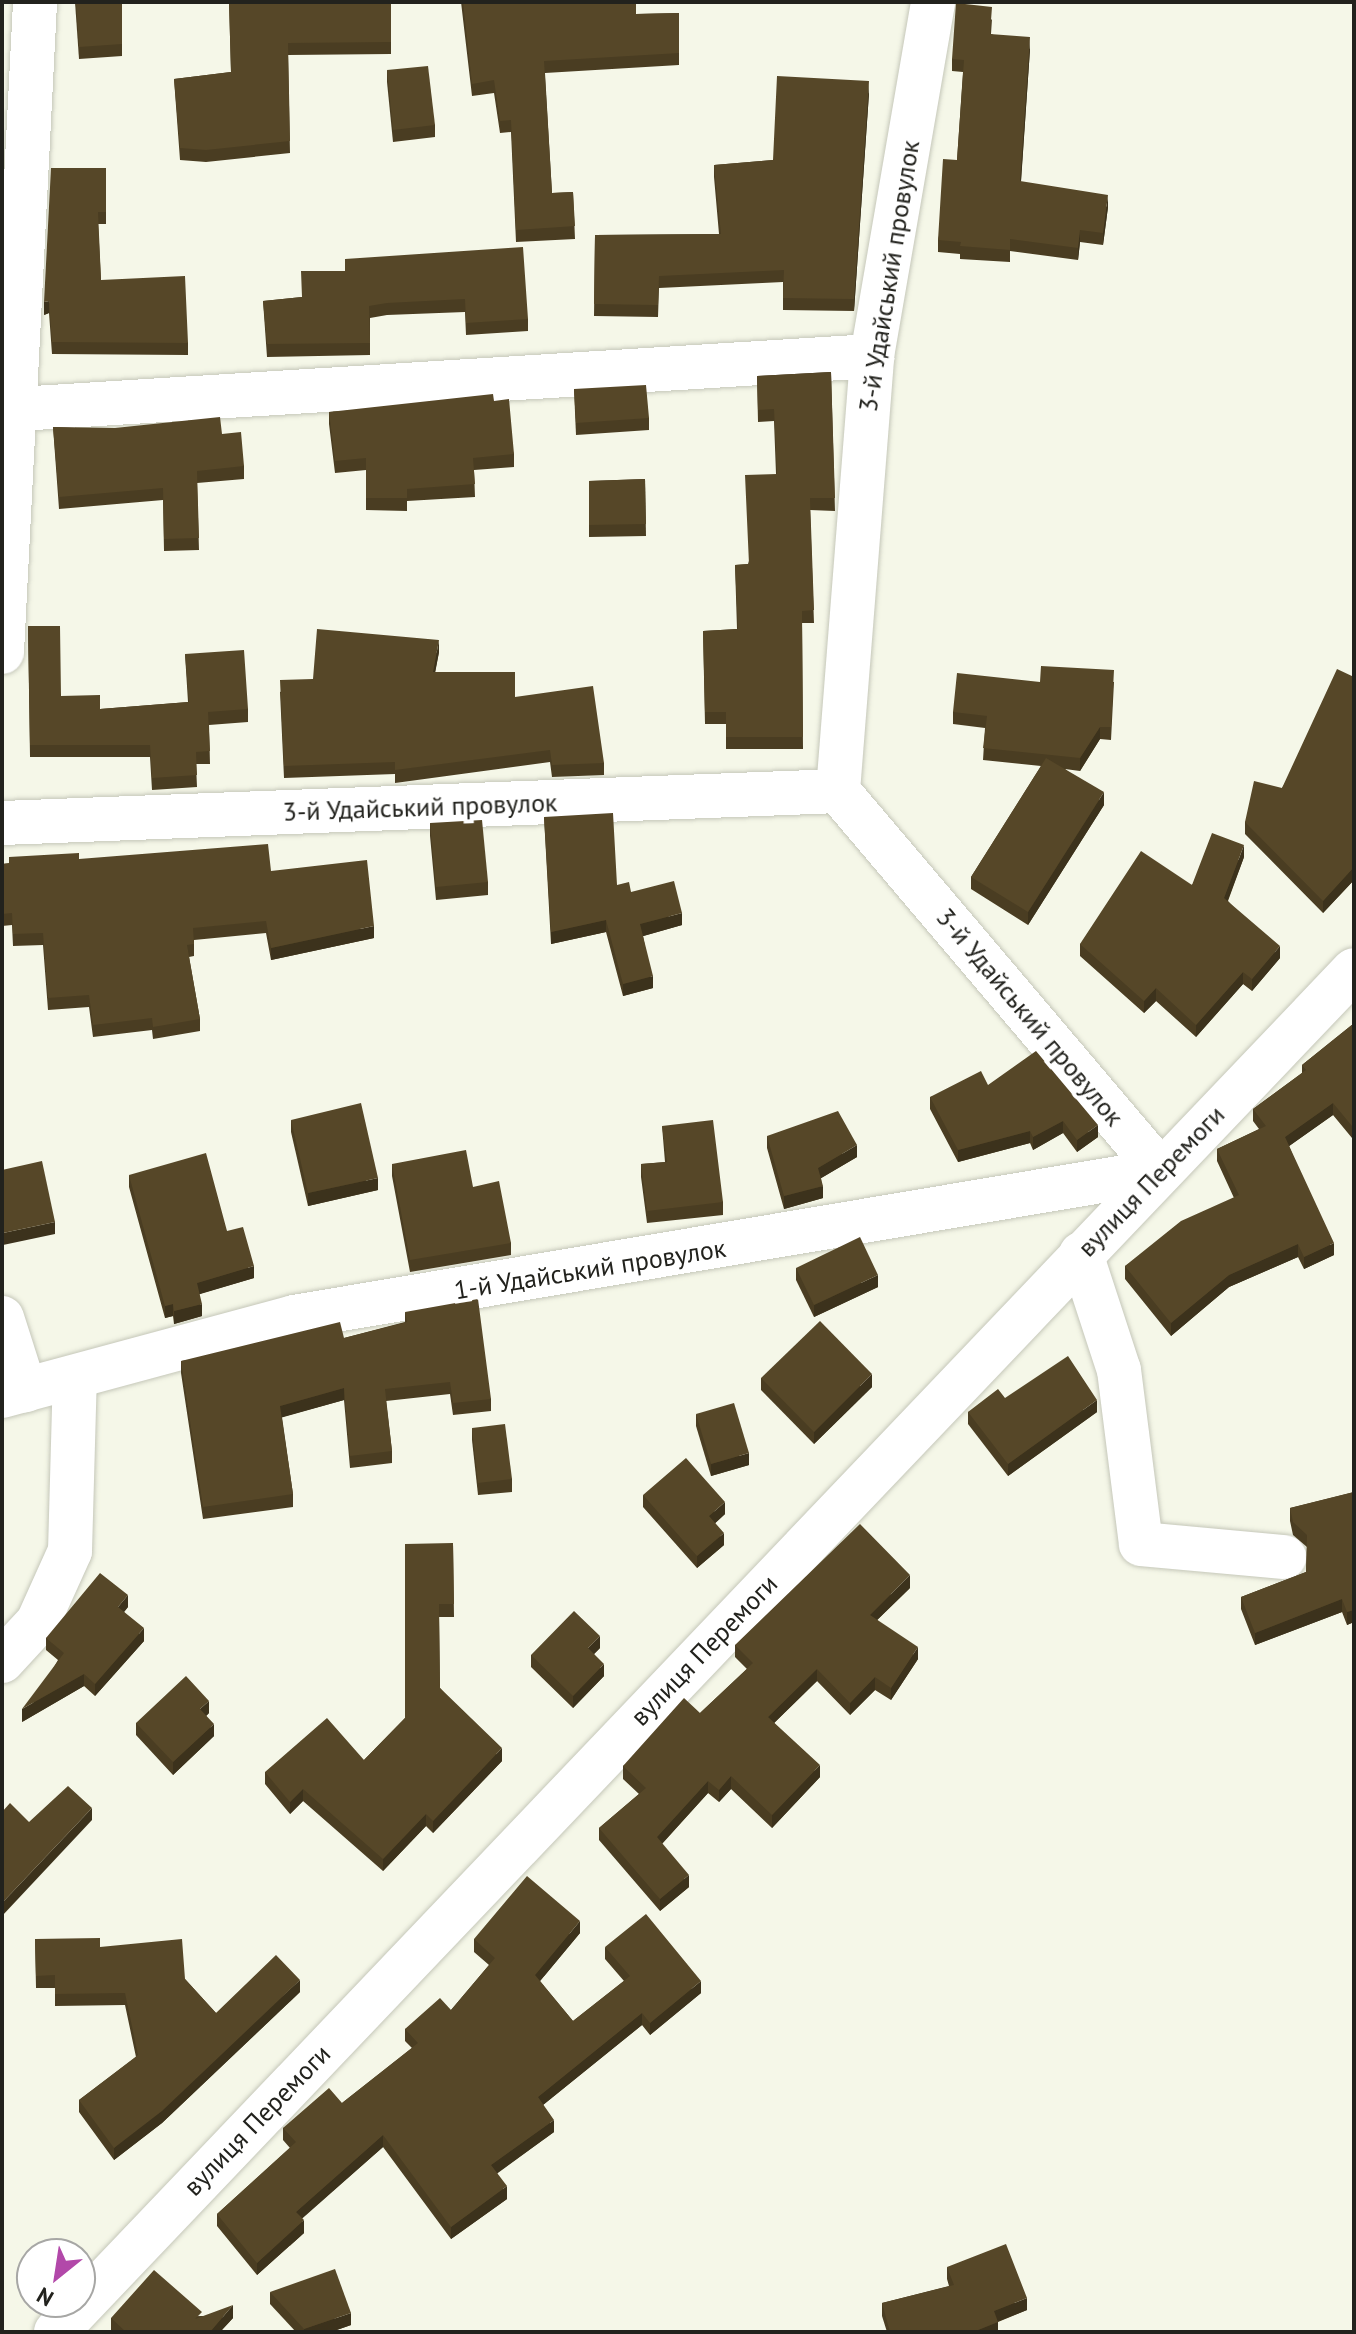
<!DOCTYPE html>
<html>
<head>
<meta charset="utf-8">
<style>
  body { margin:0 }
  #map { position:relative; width:1356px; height:2334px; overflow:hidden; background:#f5f7e8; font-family:"PT Sans",sans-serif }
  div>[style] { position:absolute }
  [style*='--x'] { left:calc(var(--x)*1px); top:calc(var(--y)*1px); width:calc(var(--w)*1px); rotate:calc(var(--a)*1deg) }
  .roads { filter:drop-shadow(0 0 2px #c5c7b9) drop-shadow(0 0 2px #c5c7b9) }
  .minor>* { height:44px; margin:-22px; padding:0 22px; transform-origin:22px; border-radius:22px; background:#fff }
  .wall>* { inset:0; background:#4a3d22 }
  .shaded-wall>* { inset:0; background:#3c321c }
  .building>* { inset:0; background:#564728 }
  span { translate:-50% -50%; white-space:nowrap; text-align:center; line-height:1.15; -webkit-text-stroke:8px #fff; paint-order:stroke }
  .street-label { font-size:26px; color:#22221d }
  .frame { position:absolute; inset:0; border:4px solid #22221d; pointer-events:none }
  .north { position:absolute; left:16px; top:2238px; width:80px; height:80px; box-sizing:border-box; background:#fff; border:2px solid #a7a7a5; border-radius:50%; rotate:210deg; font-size:22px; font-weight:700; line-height:32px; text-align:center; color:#22221d }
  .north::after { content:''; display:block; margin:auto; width:28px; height:36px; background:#b248a9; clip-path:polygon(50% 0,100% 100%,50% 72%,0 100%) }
</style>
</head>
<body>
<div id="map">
  <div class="roads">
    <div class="minor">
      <i style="--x:2;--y:410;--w:872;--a:-3.55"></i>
      <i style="--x:2;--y:652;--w:651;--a:-87.09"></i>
      <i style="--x:838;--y:791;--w:436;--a:-85.5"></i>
      <i style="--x:872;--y:356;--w:359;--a:-80.2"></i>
      <i style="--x:2;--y:823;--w:837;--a:-2.19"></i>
      <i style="--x:838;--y:791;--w:498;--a:49.7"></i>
      <i style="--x:1081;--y:1254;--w:122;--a:71.9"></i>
      <i style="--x:1119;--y:1370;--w:175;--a:82.8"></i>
      <i style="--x:1141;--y:1544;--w:144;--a:5.2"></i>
      <i style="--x:2;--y:1318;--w:76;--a:72.3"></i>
      <i style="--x:2;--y:1396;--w:302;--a:-15.1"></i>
      <i style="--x:294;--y:1317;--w:878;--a:-9.57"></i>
      <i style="--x:2;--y:1661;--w:53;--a:-47.3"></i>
      <i style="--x:38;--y:1622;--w:78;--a:-65.7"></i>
      <i style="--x:70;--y:1551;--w:174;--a:-88.4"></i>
      <i style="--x:56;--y:2332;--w:1881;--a:-46.38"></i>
    </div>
  </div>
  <div class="wall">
    <i style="clip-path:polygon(75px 2px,122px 2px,122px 56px,79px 59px)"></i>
    <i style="clip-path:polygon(229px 2px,391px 2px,391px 54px,288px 55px,290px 153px,206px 162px,180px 160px,174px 79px,231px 72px)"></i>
    <i style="clip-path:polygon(461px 2px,636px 2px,636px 14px,679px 13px,679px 65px,545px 73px,552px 193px,573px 192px,575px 239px,516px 242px,511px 132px,500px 133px,494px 93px,472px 96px)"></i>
    <i style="clip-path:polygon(992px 19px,991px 34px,1030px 49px,1021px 182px,1108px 207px,1103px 245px,1080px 242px,1078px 260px,1010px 251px,1010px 262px,960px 259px,960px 254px,938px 252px,938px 240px,957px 160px,963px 72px,952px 71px,952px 59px)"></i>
    <i style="clip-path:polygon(387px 70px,435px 125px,435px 137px,393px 142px,387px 82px)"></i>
    <i style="clip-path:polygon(869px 93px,854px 311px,783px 310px,783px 282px,659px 288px,658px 317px,594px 316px,595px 235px,719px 234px,714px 177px,714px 165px,773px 160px)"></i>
    <i style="clip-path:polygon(106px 168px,106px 224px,98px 224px,101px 280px,188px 343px,188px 355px,52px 354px,49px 313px,44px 315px)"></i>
    <i style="clip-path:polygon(345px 259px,528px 319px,528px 331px,466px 335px,465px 312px,387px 315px,370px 318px,370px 355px,267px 357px,263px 301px,302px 297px,345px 271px)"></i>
    <i style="clip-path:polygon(831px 372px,835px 511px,810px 510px,814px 623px,802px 623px,803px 749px,726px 749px,726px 724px,705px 724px,703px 631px,737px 629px,735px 565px,748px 564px,776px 474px,774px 421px,758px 422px,757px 376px)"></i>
    <i style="clip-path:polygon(574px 389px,649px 418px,649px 430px,576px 435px)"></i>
    <i style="clip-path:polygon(494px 401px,514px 454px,514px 467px,474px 470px,475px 497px,407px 501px,407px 511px,366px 510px,366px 470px,335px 473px,329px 424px,329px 412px)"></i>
    <i style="clip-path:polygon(53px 427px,222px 434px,244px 466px,244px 479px,197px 483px,199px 550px,164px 551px,163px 500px,59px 509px)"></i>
    <i style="clip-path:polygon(645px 479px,646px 536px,589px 537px,589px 481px)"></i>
    <i style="clip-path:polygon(28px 626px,61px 696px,100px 709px,188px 702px,185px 654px,248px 709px,248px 722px,209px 725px,210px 764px,196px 764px,197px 787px,152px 790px,150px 757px,30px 757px)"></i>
    <i style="clip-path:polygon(439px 652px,435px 672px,515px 697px,604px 763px,604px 775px,552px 777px,550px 762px,395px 783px,395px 774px,284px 778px,280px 692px,313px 679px)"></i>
    <i style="clip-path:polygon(1354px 677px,1354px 880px,1323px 913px,1245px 834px,1245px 822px,1282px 788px)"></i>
    <i style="clip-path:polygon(1040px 682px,1114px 682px,1111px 740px,1100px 739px,1080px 771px,1065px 769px,1104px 805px,1028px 925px,971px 889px,971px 877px,1041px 766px,983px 760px,985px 728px,953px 724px,953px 712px)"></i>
    <i style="clip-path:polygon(544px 817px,617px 885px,631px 892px,682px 925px,643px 936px,653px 988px,623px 996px,606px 932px,551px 944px)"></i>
    <i style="clip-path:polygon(430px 823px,488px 882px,488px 895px,436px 900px,430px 836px)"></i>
    <i style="clip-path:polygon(1244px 857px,1228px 901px,1280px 958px,1252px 991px,1243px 984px,1196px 1037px,1156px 1001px,1144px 1013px,1080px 956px,1080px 944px)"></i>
    <i style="clip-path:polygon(79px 859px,271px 871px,374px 938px,271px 960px,266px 933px,194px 940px,194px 956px,189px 957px,200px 1019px,200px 1031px,153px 1039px,152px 1030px,93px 1037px,89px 1007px,48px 1010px,43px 945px,13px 946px,12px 925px,2px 926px,2px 864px)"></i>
    <i style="clip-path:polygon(1353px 1024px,1352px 1138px,1333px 1115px,1289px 1146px,1334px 1255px,1304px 1269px,1298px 1257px,1229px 1287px,1171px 1336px,1125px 1279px,1125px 1266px,1234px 1198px,1217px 1161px,1217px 1149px,1259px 1129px,1253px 1121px,1253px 1109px,1302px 1073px,1302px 1065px)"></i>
    <i style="clip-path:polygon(988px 1085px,1098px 1137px,1077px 1152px,1063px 1133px,1033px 1150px,1030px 1143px,958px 1162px,930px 1109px,930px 1097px)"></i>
    <i style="clip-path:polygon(291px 1120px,378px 1190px,308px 1206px,291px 1132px)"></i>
    <i style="clip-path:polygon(662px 1126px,723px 1202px,723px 1215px,647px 1223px,641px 1177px,641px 1164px,665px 1162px)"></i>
    <i style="clip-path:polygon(767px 1136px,857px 1157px,821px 1178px,823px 1198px,784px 1209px,767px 1148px)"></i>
    <i style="clip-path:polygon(392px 1164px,473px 1187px,511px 1243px,511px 1255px,410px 1272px,392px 1176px)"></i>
    <i style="clip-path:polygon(129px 1175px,227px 1231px,254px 1278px,199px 1294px,202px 1316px,174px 1324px,173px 1316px,165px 1318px,129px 1187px)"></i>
    <i style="clip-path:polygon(796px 1268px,878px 1287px,814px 1317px,796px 1280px)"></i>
    <i style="clip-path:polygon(405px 1312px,491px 1399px,491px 1411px,453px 1415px,450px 1394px,386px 1401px,392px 1451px,392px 1463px,350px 1468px,344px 1400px,282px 1417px,293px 1494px,293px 1507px,203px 1519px,181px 1373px,181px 1361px,344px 1338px,405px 1322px)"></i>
    <i style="clip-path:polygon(761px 1378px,872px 1387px,814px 1444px,761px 1390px)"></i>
    <i style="clip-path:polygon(1005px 1398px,1097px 1412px,1008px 1476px,968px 1424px,968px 1412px)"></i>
    <i style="clip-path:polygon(696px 1414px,749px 1465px,711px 1476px,696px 1426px)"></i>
    <i style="clip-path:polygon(472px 1428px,512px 1479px,512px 1492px,478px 1495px,472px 1440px)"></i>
    <i style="clip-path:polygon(1354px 1492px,1354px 1622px,1347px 1625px,1342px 1612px,1255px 1645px,1241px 1609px,1241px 1597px,1306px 1572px,1307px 1547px,1293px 1535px,1290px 1521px,1290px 1508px)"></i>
    <i style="clip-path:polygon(643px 1495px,725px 1514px,715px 1523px,724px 1545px,697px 1568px,643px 1507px)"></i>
    <i style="clip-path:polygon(453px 1543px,454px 1617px,439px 1617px,440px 1688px,502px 1761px,433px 1833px,426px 1826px,383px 1871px,303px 1801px,290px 1814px,265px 1784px,265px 1772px,364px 1760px,405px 1718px)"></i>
    <i style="clip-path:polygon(910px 1588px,877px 1620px,918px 1659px,891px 1700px,875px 1690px,850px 1715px,817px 1681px,774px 1723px,820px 1777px,772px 1828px,731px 1789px,719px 1802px,708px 1793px,662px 1844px,689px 1887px,660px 1911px,599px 1840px,599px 1828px,639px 1794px,623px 1779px,623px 1766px,700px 1713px,747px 1669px,735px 1657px,735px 1645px)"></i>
    <i style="clip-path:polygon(128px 1607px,124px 1612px,144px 1641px,95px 1696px,84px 1686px,22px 1722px,58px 1660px,46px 1650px,46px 1638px)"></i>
    <i style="clip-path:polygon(600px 1648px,594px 1654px,604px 1676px,573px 1708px,531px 1667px,531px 1655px)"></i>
    <i style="clip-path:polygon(209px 1713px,206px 1716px,214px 1736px,173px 1775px,136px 1735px,136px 1723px)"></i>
    <i style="clip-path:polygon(580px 1933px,540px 1981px,573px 2021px,624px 1981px,605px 1959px,605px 1947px,701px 1993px,650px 2035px,642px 2025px,543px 2105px,554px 2132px,497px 2173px,507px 2199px,451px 2239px,383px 2147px,302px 2218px,304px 2233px,257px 2275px,217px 2226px,217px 2214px,290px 2148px,283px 2140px,283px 2128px,342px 2103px,412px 2048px,405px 2041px,405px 2029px,451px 2010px,489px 1965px,474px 1952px,474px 1939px)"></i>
    <i style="clip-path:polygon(35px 1939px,100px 1947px,185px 1979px,216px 2013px,300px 1992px,162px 2123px,114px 2160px,79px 2112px,79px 2100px,136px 2057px,125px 2005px,55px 2006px,55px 1988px,36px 1988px)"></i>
    <i style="clip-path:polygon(947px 2267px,1027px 2310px,998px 2322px,998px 2332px,887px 2332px,882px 2316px,882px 2303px,949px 2286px,947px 2279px)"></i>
    <i style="clip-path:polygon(270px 2292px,351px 2325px,331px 2332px,296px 2332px,270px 2304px)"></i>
    <i style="clip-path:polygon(202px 2316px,233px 2318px,220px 2332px,113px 2332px,111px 2331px,111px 2318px)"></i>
  </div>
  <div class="shaded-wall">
    <i style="clip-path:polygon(1030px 37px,1030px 49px,1020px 194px,1020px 181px)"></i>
    <i style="clip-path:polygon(869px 81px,869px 93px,854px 311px,854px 299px)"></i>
    <i style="clip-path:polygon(1108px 195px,1108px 207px,1103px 245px,1103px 233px)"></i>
    <i style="clip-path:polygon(1080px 230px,1080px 242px,1078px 260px,1078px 248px)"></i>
    <i style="clip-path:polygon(49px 301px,49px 313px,44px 315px,44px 302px)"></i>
    <i style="clip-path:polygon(439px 640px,439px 652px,433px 684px,433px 672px)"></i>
    <i style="clip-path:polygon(1100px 727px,1100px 739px,1080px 771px,1080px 758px)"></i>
    <i style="clip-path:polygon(1104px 792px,1104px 805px,1028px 925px,1028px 912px)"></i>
    <i style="clip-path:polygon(1244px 845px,1244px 857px,1224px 910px,1224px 898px)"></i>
    <i style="clip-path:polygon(1354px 867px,1354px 880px,1323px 913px,1323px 901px)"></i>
    <i style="clip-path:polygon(682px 913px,682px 925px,640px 937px,640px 924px)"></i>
    <i style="clip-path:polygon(606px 920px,606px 932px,551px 944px,551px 932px)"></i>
    <i style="clip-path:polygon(374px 926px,374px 938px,271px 960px,271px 948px)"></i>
    <i style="clip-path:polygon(1280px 946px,1280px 958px,1252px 991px,1252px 979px)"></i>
    <i style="clip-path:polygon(1243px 972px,1243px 984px,1196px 1037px,1196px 1025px)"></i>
    <i style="clip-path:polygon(653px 976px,653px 988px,623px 996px,623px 984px)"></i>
    <i style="clip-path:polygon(1156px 988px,1156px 1001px,1144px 1013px,1144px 1001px)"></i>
    <i style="clip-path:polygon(1333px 1103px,1333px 1115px,1285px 1149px,1285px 1137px)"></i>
    <i style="clip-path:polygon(1063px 1121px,1063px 1133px,1033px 1150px,1033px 1137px)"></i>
    <i style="clip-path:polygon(1354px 1124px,1354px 1137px,1352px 1138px,1352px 1126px)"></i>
    <i style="clip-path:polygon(1098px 1125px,1098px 1137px,1077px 1152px,1077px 1140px)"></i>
    <i style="clip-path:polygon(1030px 1131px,1030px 1143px,958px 1162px,958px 1150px)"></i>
    <i style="clip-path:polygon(857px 1145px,857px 1157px,818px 1180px,818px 1168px)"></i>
    <i style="clip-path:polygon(378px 1178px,378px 1190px,308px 1206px,308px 1193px)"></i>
    <i style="clip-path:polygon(823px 1186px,823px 1198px,784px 1209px,784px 1196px)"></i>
    <i style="clip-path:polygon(55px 1222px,55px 1234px,3px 1245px,3px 1233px)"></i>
    <i style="clip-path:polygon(1334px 1243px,1334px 1255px,1304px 1269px,1304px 1257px)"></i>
    <i style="clip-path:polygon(1298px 1244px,1298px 1257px,1229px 1287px,1171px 1336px,1171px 1323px,1229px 1275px)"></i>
    <i style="clip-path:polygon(254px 1266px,254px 1278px,197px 1295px,197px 1283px)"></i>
    <i style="clip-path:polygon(878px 1275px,878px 1287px,814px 1317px,814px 1305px)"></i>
    <i style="clip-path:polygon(173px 1304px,173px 1316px,165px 1318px,165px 1306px)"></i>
    <i style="clip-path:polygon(202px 1304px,202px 1316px,174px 1324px,174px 1311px)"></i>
    <i style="clip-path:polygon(872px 1374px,872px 1387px,814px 1444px,814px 1432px)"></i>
    <i style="clip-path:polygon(344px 1388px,344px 1400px,280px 1418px,280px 1406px)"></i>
    <i style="clip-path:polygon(1097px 1400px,1097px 1412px,1008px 1476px,1008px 1464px)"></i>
    <i style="clip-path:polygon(749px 1453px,749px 1465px,711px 1476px,711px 1464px)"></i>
    <i style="clip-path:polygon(725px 1502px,725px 1514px,709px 1529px,709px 1516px)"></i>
    <i style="clip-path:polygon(724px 1533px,724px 1545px,697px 1568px,697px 1556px)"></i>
    <i style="clip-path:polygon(910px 1575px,910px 1588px,870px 1627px,870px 1615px)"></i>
    <i style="clip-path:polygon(128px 1595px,128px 1607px,118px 1619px,118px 1607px)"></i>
    <i style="clip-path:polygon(1342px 1599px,1342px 1612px,1255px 1645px,1255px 1633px)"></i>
    <i style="clip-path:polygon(1354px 1610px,1354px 1622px,1347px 1625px,1347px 1612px)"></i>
    <i style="clip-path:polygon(144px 1628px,144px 1641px,95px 1696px,95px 1684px)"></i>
    <i style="clip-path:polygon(600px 1636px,600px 1648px,588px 1660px,588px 1648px)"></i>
    <i style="clip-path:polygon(918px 1647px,918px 1659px,891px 1700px,891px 1688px)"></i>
    <i style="clip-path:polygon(604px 1664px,604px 1676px,573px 1708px,573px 1696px)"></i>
    <i style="clip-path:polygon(817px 1669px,817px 1681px,768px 1729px,768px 1717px)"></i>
    <i style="clip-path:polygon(84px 1674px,84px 1686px,22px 1722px,22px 1709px)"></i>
    <i style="clip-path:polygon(875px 1677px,875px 1690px,850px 1715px,850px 1703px)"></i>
    <i style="clip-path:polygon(209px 1701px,209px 1713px,200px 1722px,200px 1709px)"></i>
    <i style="clip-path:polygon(214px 1724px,214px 1736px,173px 1775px,173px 1762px)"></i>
    <i style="clip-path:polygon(502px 1748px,502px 1761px,433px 1833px,433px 1821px)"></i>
    <i style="clip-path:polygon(820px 1765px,820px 1777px,772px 1828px,772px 1815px)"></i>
    <i style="clip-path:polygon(731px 1776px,731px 1789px,719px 1802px,719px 1790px)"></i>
    <i style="clip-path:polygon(708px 1781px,708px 1793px,657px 1849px,657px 1837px)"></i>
    <i style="clip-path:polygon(303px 1789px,303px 1801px,290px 1814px,290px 1802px)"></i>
    <i style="clip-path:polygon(92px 1808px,92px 1820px,2px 1916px,2px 1903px)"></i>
    <i style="clip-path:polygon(426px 1814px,426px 1826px,383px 1871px,383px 1859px)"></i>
    <i style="clip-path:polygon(689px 1875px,689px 1887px,660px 1911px,660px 1899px)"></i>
    <i style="clip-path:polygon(580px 1921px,580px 1933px,535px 1987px,535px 1975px)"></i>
    <i style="clip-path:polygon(300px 1980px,300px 1992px,162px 2123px,114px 2160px,114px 2148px)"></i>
    <i style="clip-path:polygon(701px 1981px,701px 1993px,650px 2035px,650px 2023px)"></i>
    <i style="clip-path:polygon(642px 2013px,642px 2025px,538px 2109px,538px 2097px)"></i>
    <i style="clip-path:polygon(554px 2120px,554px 2132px,491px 2178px,491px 2165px)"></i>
    <i style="clip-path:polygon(383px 2135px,383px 2147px,296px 2224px,296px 2212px)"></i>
    <i style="clip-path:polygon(507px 2186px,507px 2199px,451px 2239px,451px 2227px)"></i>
    <i style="clip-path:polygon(304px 2220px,304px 2233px,257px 2275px,257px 2263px)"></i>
    <i style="clip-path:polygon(1027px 2298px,1027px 2310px,994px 2323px,994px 2311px)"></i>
    <i style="clip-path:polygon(233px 2305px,233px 2318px,220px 2332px,210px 2332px)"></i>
    <i style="clip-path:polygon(351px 2313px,351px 2325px,331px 2332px,304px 2332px,304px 2329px)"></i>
    <i style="clip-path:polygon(998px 2322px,998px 2332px,973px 2332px)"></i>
  </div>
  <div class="building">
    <i style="clip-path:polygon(76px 2px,122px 2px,122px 44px,79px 47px)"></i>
    <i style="clip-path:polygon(229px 2px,391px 2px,391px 42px,288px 43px,290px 141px,206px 150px,180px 148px,174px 79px,231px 72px)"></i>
    <i style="clip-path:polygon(463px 2px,636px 2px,636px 14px,679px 13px,679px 53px,544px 61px,552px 193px,573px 192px,575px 226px,516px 230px,511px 120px,500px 121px,494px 80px,472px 84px)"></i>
    <i style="clip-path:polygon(956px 3px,992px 7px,990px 34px,1030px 37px,1020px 181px,1108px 195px,1103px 233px,1080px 230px,1078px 248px,1010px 239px,1010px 250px,960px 246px,961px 242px,938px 240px,943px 159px,957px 160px,964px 60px,952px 59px)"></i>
    <i style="clip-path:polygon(428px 66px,435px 125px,393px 130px,387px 70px)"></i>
    <i style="clip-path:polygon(777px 76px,869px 81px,854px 299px,783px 298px,784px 270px,659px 276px,658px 305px,594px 304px,595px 235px,721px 234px,714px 165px,773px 160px)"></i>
    <i style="clip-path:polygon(51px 168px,106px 168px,106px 212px,98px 212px,101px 280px,185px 276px,188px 343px,52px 342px,49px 301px,44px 302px)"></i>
    <i style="clip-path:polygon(523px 247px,528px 319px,466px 323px,465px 299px,387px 303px,369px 306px,370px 343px,267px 344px,263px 301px,302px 297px,301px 271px,345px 271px,345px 259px)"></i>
    <i style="clip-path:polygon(831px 372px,835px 498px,810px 498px,814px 610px,802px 611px,803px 737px,726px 737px,726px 712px,705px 712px,703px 631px,738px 629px,735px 565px,749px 564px,745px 475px,777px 474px,774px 409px,758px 410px,757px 376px)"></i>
    <i style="clip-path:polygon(646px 385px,649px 418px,576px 423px,574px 389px)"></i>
    <i style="clip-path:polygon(493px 394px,494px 401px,509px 399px,514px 454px,473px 458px,475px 484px,407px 489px,407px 498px,366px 498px,366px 458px,335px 461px,329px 412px)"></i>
    <i style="clip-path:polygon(220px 417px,222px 434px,241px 432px,244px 466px,197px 471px,199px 538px,164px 539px,163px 488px,59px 497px,53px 427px,115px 428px)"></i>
    <i style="clip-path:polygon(645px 479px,646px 524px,589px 525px,589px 481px)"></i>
    <i style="clip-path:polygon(28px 626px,60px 626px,61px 696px,100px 695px,100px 709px,189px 702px,185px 654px,244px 650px,248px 709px,208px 712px,210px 751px,196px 752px,197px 775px,152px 778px,150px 745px,30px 745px)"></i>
    <i style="clip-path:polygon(317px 629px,439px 640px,433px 672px,515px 672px,515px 697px,593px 686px,604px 763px,552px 765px,550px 750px,395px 770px,395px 762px,284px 766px,280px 680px,313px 679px)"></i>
    <i style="clip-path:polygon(1041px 666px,1114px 670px,1111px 727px,1100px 727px,1080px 758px,983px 748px,987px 716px,953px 712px,957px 673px,1040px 682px)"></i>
    <i style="clip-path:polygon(1337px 669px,1354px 677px,1354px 867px,1323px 901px,1245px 822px,1254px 781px,1282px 788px)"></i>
    <i style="clip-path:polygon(1046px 758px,1104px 792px,1028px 912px,971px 877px)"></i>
    <i style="clip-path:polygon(613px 813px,617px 885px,629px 882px,631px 892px,674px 881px,682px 913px,640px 924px,653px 976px,623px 984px,606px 920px,551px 932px,544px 817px)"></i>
    <i style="clip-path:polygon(482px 820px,488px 882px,436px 887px,430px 823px)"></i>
    <i style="clip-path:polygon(1212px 833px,1244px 845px,1224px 898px,1280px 946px,1252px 979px,1243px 972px,1196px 1025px,1156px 988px,1144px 1001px,1080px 944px,1141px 851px,1192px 885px)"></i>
    <i style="clip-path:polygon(268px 844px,271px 871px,367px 860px,374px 926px,271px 948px,266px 921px,193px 928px,194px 944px,187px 945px,200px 1019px,153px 1027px,152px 1018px,93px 1025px,89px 995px,48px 998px,43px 933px,13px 934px,12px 913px,2px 914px,2px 864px,9px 863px,9px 857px,79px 853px,79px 859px)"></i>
    <i style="clip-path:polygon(1353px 1024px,1354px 1124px,1352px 1126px,1333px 1103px,1285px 1137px,1334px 1243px,1304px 1257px,1298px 1244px,1229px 1275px,1171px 1323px,1125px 1266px,1181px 1221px,1239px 1195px,1217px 1149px,1266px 1126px,1253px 1109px,1306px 1070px,1302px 1065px)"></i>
    <i style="clip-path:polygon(1036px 1051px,1098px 1125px,1077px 1140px,1063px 1121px,1033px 1137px,1030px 1131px,958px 1150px,930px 1097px,981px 1071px,988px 1085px)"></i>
    <i style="clip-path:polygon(361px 1103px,378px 1178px,308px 1193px,291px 1120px)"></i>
    <i style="clip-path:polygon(838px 1111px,857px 1145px,818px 1168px,823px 1186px,784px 1196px,767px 1136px)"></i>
    <i style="clip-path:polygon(713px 1120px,723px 1202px,647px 1211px,641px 1164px,667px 1162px,662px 1126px)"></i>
    <i style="clip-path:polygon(466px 1150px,473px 1187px,499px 1181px,511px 1243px,410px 1260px,392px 1164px)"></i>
    <i style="clip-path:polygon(206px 1153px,227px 1231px,243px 1227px,254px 1266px,197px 1283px,202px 1304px,174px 1311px,173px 1304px,165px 1306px,129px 1175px)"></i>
    <i style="clip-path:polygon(42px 1161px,55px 1222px,3px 1233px,2px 1226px,2px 1170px)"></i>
    <i style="clip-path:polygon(860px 1237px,878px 1275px,814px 1305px,796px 1268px)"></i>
    <i style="clip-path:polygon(478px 1299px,491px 1399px,453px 1403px,450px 1382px,385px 1389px,392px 1451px,350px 1456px,344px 1388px,280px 1406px,293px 1494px,203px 1507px,181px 1361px,340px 1322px,344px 1338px,407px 1322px,405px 1312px)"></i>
    <i style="clip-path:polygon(820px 1321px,872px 1374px,814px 1432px,761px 1378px)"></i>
    <i style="clip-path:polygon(1068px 1356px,1097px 1400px,1008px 1464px,968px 1412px,998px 1389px,1005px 1398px)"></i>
    <i style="clip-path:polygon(734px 1403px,749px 1453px,711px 1464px,696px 1414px)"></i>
    <i style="clip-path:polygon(505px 1424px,512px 1479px,478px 1483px,472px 1428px)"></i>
    <i style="clip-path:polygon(686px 1458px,725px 1502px,709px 1516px,724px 1533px,697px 1556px,643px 1495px)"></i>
    <i style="clip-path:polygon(1354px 1492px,1354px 1610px,1347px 1612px,1342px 1599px,1255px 1633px,1241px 1597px,1306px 1572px,1307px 1535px,1293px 1522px,1290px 1508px)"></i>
    <i style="clip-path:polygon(860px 1524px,910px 1575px,870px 1615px,918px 1647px,891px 1688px,875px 1677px,850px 1703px,817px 1669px,768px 1717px,820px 1765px,772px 1815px,731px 1776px,719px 1790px,708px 1781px,657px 1837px,689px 1875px,660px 1899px,599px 1828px,646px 1788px,623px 1766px,684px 1698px,700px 1713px,753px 1663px,735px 1645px)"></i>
    <i style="clip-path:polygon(453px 1543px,454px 1604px,439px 1604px,440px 1688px,502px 1748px,433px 1821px,426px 1814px,383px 1859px,303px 1789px,290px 1802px,265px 1772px,327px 1718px,364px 1760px,405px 1718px,405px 1544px)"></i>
    <i style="clip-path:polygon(100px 1573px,128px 1595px,118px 1607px,144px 1628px,95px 1684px,84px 1674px,22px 1709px,64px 1653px,46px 1638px)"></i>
    <i style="clip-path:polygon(574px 1611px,600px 1636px,588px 1648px,604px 1664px,573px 1696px,531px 1655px)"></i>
    <i style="clip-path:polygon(186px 1676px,209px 1701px,200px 1709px,214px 1724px,173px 1762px,136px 1723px)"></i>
    <i style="clip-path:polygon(68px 1786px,92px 1808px,2px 1903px,2px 1812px,10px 1803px,29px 1822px)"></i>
    <i style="clip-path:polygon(527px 1876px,580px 1921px,535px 1975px,573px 2021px,630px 1976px,605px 1947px,646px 1914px,701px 1981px,650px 2023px,642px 2013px,538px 2097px,554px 2120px,491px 2165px,507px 2186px,451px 2227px,383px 2135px,296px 2212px,304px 2220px,257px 2263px,217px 2214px,296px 2142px,283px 2128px,329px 2088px,342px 2103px,418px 2043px,405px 2029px,440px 1998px,451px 2010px,495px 1958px,474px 1939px)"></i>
    <i style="clip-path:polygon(100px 1938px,100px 1947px,182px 1939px,185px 1979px,216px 2013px,276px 1955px,300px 1980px,162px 2111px,114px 2148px,79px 2100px,138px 2055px,125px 1993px,55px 1994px,55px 1975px,36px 1976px,35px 1939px)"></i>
    <i style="clip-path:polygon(1006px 2244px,1027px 2298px,994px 2311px,998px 2322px,973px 2332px,890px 2332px,882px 2303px,954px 2285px,947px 2267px)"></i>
    <i style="clip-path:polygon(335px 2269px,351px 2313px,304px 2329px,270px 2292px)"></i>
    <i style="clip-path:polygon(154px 2270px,202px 2312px,195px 2319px,233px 2305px,210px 2332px,126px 2332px,111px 2318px)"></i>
  </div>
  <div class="street-label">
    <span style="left:889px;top:276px;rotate:-81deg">3-й Удайський провулок</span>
    <span style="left:420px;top:807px;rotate:-2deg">3-й Удайський провулок</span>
    <span style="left:1030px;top:1017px;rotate:50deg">3-й Удайський провулок</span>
    <span style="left:1151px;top:1181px;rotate:-46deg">вулиця Перемоги</span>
    <span style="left:590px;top:1269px;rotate:-9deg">1-й Удайський провулок</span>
    <span style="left:704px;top:1650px;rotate:-46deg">вулиця Перемоги</span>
    <span style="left:257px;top:2120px;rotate:-46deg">вулиця Перемоги</span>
  </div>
  <div class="frame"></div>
  <div class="north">N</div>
</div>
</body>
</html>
